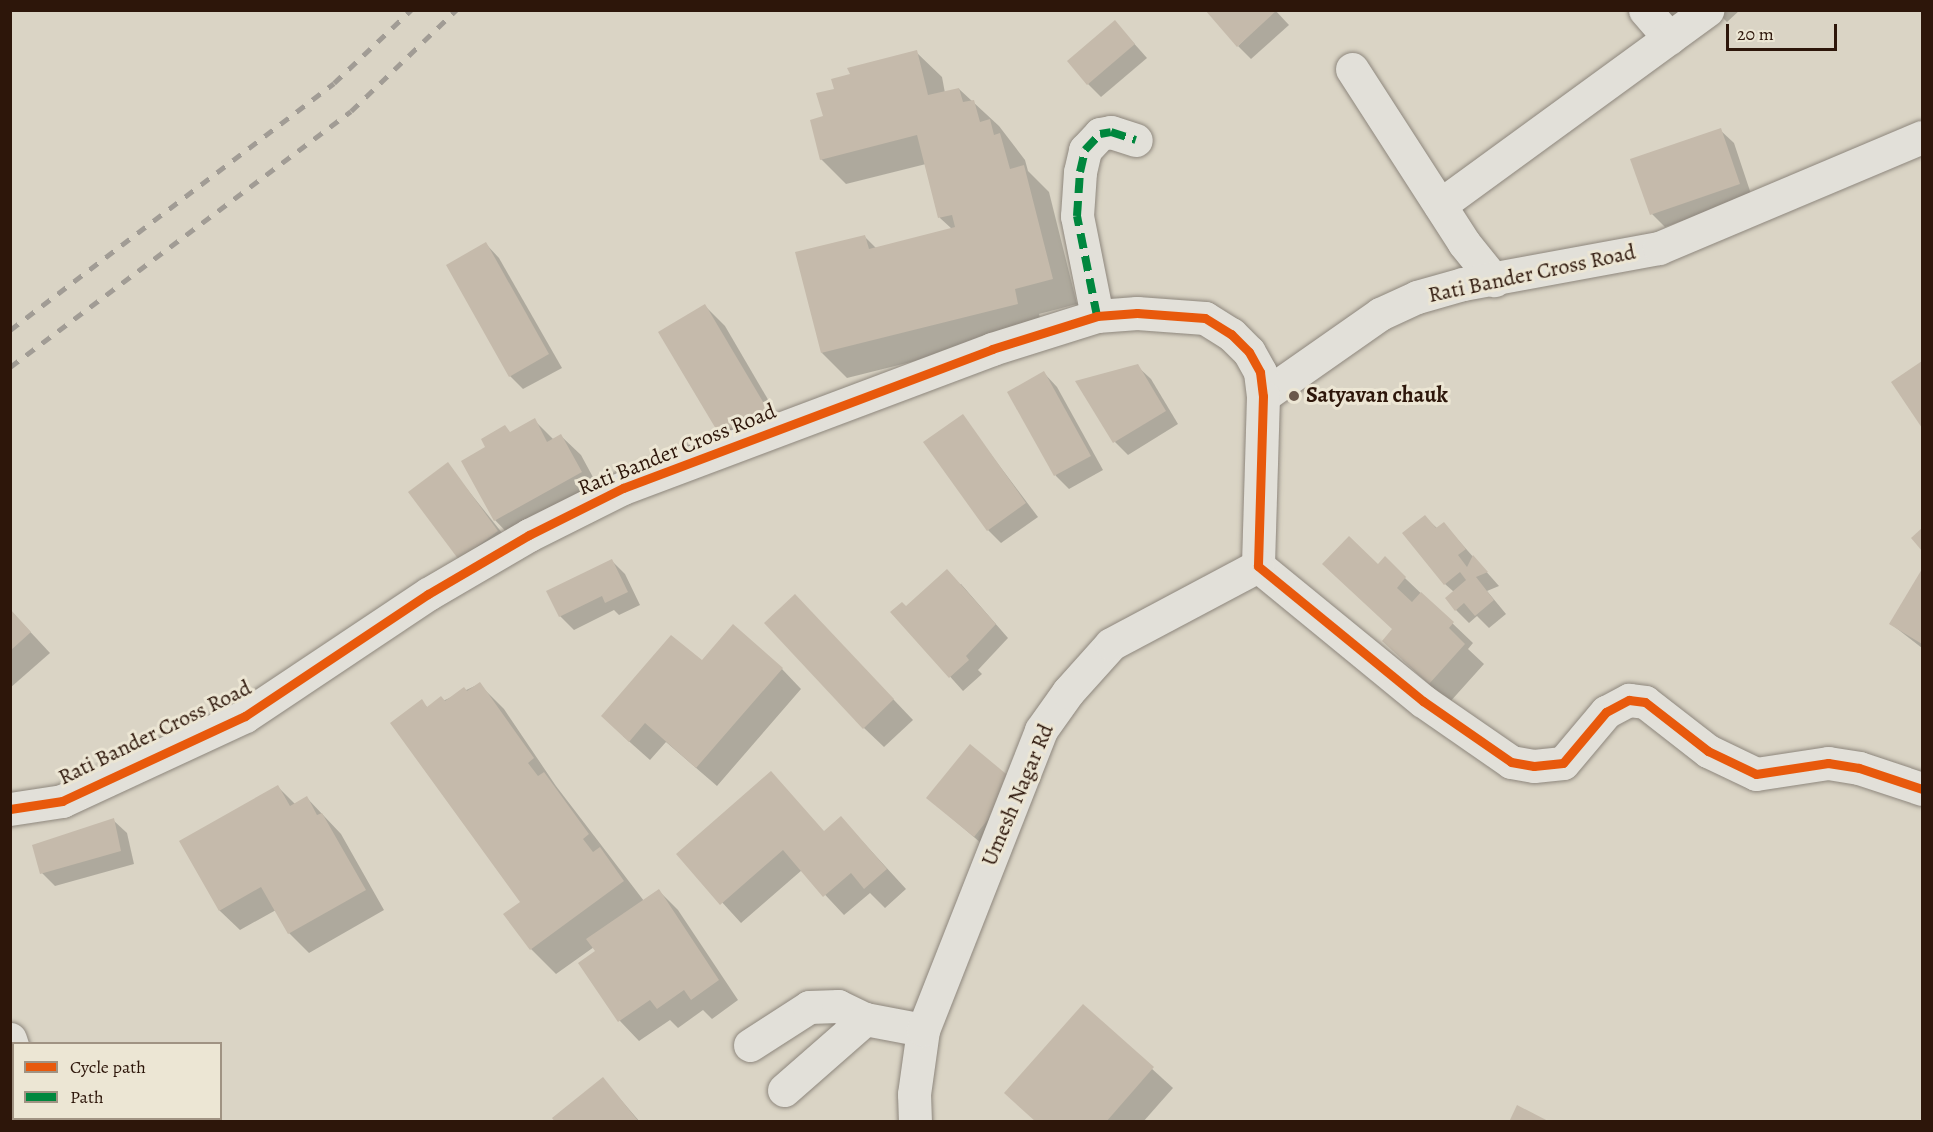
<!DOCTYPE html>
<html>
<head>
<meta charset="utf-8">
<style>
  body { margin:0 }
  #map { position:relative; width:1933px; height:1132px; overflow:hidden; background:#dad4c5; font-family:Alegreya,serif }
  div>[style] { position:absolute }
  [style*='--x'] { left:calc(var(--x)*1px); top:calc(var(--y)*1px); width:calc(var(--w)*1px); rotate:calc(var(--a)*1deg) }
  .shadow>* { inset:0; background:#0003 }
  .building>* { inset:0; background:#c5baab }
  .roads { filter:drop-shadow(0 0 2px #8e877d) drop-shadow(0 0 2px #8e877d) }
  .minor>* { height:33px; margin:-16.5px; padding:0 16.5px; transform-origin:16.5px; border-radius:16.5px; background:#e2e0d9 }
  .rail>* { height:4.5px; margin-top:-2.25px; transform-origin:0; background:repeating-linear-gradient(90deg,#a19c95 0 10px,transparent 0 20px) }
  .quiet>* { height:8px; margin-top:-4px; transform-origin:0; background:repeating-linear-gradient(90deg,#00873e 0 15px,transparent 0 23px) }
  .cycleway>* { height:9px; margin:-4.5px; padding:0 4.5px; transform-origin:4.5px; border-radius:4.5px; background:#e8590c }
  .dots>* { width:16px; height:16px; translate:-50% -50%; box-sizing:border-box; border:3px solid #ece6d4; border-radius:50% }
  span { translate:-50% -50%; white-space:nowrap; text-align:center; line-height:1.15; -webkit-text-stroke:6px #ece6d4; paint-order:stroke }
  .street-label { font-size:22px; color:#2d160a }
  .poi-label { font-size:22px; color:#2d160a; font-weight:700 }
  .left { translate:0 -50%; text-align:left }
  .frame { position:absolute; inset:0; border:12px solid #2d160a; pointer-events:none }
  .legend { position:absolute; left:12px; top:1042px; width:210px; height:78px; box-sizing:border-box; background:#ece6d4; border:2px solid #a09383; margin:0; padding:8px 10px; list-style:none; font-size:18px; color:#2d160a }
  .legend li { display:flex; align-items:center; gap:12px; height:30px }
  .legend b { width:30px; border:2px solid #a09383 }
  .scale { position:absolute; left:1726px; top:24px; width:111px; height:27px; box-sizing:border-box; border:3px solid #2d160a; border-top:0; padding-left:8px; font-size:18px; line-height:21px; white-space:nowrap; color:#2d160a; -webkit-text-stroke:4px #ece6d4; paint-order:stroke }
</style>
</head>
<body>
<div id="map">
  <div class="shadow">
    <i style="clip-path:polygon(1275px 10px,1289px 25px,1251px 59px,1238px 46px)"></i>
    <i style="clip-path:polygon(1663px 10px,1740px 10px,1727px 22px,1716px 11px,1688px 35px)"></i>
    <i style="clip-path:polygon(1115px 22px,1147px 58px,1101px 97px,1088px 84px)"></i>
    <i style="clip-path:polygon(916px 52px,942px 77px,945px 93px,959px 89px,999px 126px,1025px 160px,1028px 171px,1049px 192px,1077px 304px,1039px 314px,1043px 329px,847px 378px,822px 353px,865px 237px,876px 248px,952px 229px,940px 218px,926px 164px,846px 184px,821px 159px,824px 118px,836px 90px,852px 75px)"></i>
    <i style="clip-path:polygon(1720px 130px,1734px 143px,1752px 197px,1665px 227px,1652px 214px)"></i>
    <i style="clip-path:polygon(486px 244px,499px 258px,562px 368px,523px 389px,510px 376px)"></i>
    <i style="clip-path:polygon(705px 306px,725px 326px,787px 432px,743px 458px)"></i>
    <i style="clip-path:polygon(1922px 362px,1922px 425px,1893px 382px)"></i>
    <i style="clip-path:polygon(1137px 366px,1151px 379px,1178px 424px,1128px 455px,1115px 442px)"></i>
    <i style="clip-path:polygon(1044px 373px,1057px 387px,1103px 470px,1069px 489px,1056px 476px,1009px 393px)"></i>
    <i style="clip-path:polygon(962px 416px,1038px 517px,1001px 543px,988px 530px)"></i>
    <i style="clip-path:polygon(534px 420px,554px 440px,561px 436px,581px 455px,601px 492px,514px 540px,495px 520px,511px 433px)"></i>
    <i style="clip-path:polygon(447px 464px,511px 544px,473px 572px)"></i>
    <i style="clip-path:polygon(1425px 517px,1438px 529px,1444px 524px,1499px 586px,1487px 591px,1506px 614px,1489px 628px,1477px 616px,1469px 623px,1456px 610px,1454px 592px,1445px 584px)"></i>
    <i style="clip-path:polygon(1385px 559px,1473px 643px,1468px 649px,1484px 664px,1449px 703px,1403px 660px,1378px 566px)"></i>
    <i style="clip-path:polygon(612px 561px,625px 574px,640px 605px,619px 615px,614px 610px,574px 630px,560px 616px)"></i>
    <i style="clip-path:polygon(1922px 573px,1922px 648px,1891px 624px)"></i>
    <i style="clip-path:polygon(961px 584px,1008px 638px,978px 670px,982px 674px,963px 691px,892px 612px)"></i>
    <i style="clip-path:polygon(10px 610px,50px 653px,10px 688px)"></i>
    <i style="clip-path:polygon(814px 616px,913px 720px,884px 747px,864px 728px)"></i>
    <i style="clip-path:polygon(702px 662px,782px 669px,801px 689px,717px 786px,666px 742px,650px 760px,623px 736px)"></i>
    <i style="clip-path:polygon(479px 684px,504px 709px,556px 786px,644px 901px,659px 891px,678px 910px,738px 1000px,712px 1019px,703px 1010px,678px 1028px,670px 1020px,639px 1041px,620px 1021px,580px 964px,597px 951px,594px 947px,556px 974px,531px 949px,522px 902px,421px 701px,428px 708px)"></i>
    <i style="clip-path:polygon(1016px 784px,988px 849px,928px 798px)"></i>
    <i style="clip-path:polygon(278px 787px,296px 805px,307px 798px,341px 834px,384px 910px,309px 953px,289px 933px,276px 910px,240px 930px,220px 911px,181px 842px)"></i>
    <i style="clip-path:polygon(841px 818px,906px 889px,885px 908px,870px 893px,844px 915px,802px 870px,741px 923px,678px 854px,825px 832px)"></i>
    <i style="clip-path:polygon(113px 820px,127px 833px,134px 864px,55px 886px,42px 873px)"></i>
    <i style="clip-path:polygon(1083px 1006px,1173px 1088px,1143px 1122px,1036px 1122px)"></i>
    <i style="clip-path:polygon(603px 1079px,640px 1122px,557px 1122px)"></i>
  </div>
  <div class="building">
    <i style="clip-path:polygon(1205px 10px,1277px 10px,1237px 47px)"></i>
    <i style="clip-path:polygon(1115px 20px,1135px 44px,1087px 85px,1067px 61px)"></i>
    <i style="clip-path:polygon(917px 50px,928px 95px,959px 88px,963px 102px,974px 100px,980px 122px,990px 119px,994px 135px,1000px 133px,1010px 169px,1024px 165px,1053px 279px,1015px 289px,1018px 304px,821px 353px,795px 252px,865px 235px,869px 249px,955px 227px,952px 215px,938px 218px,917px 135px,820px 160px,810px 120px,823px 116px,816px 93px,834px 89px,831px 79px,850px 74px,847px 68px)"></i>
    <i style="clip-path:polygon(1721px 128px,1740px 184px,1650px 215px,1630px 159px)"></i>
    <i style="clip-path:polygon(486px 242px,549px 354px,509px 377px,446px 265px)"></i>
    <i style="clip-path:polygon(705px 304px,769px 412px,722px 439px,658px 332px)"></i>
    <i style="clip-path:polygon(1922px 361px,1922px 428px,1891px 382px)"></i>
    <i style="clip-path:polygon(1138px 364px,1166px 411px,1113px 443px,1075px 381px)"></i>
    <i style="clip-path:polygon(1044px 371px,1091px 456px,1054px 476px,1007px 392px)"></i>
    <i style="clip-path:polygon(963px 414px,1026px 503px,987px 531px,923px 442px)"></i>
    <i style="clip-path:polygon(535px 418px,547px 442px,561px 434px,582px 472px,494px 521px,461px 461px,485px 447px,481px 439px,505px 425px,510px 432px)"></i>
    <i style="clip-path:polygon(448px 462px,498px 531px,459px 560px,408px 492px)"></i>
    <i style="clip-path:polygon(1425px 515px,1436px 528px,1444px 522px,1466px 549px,1458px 555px,1467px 567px,1473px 555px,1488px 572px,1476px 577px,1494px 600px,1475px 616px,1464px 603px,1455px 611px,1445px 598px,1466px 580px,1460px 572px,1444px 585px,1402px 533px)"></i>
    <i style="clip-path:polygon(1922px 528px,1922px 551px,1911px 538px)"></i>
    <i style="clip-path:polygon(1349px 536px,1378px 564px,1385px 556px,1406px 577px,1397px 588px,1412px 602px,1421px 592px,1454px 622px,1449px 628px,1465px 644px,1429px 684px,1382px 641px,1392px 629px,1322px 564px)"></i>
    <i style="clip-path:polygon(612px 559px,628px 592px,605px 603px,602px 596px,559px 617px,546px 591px)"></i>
    <i style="clip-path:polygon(947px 569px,996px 624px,966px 656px,969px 660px,949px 678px,890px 612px,902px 602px,906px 606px)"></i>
    <i style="clip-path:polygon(1922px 569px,1922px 644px,1889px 624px)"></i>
    <i style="clip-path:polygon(795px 594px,894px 699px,863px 729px,764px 623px)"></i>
    <i style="clip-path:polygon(10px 609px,31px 632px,10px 651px)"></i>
    <i style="clip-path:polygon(733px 624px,783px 668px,696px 768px,645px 723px,629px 742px,601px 716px,671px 635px,702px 660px)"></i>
    <i style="clip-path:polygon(480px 682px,534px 758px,528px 763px,538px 776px,544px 772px,589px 834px,583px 839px,593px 852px,600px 847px,624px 881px,530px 950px,503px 914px,520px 902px,390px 723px,422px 699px,427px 707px,441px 696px,445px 701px,464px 687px,467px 691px)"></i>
    <i style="clip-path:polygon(970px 744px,1017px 783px,974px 837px,926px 798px)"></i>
    <i style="clip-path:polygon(771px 771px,824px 831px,841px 816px,887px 869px,864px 889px,851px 873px,823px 897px,783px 850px,720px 905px,676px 854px)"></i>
    <i style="clip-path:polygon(278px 785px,290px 806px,307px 796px,317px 815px,322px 813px,366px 890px,288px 934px,261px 887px,219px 911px,179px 841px)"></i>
    <i style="clip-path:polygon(114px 818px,121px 851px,40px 874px,32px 845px)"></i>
    <i style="clip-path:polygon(659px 889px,719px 980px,691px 1000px,684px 990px,657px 1009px,650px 1000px,618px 1022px,578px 963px,595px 951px,586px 939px)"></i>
    <i style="clip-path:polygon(1083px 1004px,1154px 1067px,1106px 1122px,1036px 1122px,1004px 1093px)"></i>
    <i style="clip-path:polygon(603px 1077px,639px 1122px,555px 1122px,552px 1118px)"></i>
    <i style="clip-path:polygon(1517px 1105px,1550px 1122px,1509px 1122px)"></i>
  </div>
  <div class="roads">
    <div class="minor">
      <i style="--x:1645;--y:10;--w:37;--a:49"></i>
      <i style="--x:1352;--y:69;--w:207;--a:57.2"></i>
      <i style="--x:1464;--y:243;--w:48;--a:51"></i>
      <i style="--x:1440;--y:205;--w:331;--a:-36.1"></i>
      <i style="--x:1097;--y:316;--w:102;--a:-101.3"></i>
      <i style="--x:1077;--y:216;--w:44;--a:-86.1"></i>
      <i style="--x:1080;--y:172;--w:23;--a:-77"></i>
      <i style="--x:1085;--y:150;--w:22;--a:-47"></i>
      <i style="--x:1100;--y:134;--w:11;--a:-10"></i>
      <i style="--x:1111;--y:132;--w:26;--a:18"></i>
      <i style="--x:1263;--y:396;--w:143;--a:-35"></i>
      <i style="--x:1380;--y:314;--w:41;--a:-24.7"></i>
      <i style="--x:1417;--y:297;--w:48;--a:-15.8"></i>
      <i style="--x:1463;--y:284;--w:199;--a:-10.4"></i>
      <i style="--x:1659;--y:248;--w:285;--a:-22.9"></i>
      <i style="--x:10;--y:809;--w:53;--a:-8.7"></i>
      <i style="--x:62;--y:801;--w:202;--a:-24.9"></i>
      <i style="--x:245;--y:716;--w:220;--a:-33.7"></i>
      <i style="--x:428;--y:594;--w:117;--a:-30.3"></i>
      <i style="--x:529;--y:535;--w:105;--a:-26.6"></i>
      <i style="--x:623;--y:488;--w:394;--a:-20.6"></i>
      <i style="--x:992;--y:349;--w:110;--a:-17.4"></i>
      <i style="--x:1097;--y:316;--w:40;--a:-4.3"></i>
      <i style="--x:1137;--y:313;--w:68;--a:4.2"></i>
      <i style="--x:1205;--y:318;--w:31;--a:32"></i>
      <i style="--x:1231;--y:334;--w:25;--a:45"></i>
      <i style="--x:1249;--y:352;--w:23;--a:61"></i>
      <i style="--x:1260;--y:372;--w:24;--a:83"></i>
      <i style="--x:1263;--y:396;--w:170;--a:91.7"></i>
      <i style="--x:1258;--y:566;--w:213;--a:39.3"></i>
      <i style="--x:1423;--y:701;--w:107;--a:34.7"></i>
      <i style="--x:1511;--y:762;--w:23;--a:10"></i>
      <i style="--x:1534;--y:766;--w:29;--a:-6"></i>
      <i style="--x:1563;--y:763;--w:67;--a:-49.9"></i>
      <i style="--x:1606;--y:712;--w:26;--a:-28"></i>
      <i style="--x:1629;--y:700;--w:16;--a:7"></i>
      <i style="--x:1645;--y:702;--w:80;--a:37.9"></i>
      <i style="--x:1708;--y:751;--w:53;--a:25.6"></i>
      <i style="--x:1756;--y:774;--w:73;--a:-8.7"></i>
      <i style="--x:1828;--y:763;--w:31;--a:9"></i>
      <i style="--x:1859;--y:768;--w:66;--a:18.4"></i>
      <i style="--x:10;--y:1039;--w:13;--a:72"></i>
      <i style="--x:750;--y:1045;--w:70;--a:-32.8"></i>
      <i style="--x:809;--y:1007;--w:29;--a:-2"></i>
      <i style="--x:838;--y:1006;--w:30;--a:26"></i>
      <i style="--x:865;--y:1019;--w:59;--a:10.7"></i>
      <i style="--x:784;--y:1090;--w:108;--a:-41.2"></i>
      <i style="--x:30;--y:1118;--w:4;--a:76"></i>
      <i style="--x:915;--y:1122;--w:28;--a:-92"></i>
      <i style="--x:914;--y:1094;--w:65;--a:-82"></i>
      <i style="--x:923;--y:1030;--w:322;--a:-68.5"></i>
      <i style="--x:1041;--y:730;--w:47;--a:-54.6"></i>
      <i style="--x:1068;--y:692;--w:64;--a:-48.1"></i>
      <i style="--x:1111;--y:644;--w:166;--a:-28"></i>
    </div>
  </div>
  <div class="rail">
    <i style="--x:10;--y:330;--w:407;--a:-37.3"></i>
    <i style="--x:334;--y:83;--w:106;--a:-43.5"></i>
    <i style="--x:10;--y:367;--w:426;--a:-36.9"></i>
    <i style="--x:351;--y:111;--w:146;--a:-43.9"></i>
  </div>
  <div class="quiet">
    <i style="--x:1097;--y:316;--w:102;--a:-101.3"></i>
    <i style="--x:1077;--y:216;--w:44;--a:-86.1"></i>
    <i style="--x:1080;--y:172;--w:23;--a:-77"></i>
    <i style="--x:1085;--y:150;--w:22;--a:-47"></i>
    <i style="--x:1100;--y:134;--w:11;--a:-10"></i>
    <i style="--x:1111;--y:132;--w:26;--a:18"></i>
  </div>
  <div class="cycleway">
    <i style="--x:10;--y:809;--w:53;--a:-8.7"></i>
    <i style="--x:62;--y:801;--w:202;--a:-24.9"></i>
    <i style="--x:245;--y:716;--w:220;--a:-33.7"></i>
    <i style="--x:428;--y:594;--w:117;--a:-30.3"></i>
    <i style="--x:529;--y:535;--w:105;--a:-26.6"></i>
    <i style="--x:623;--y:488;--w:394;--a:-20.6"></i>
    <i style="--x:992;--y:349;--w:110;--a:-17.4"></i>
    <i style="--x:1097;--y:316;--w:40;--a:-4.3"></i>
    <i style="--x:1137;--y:313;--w:68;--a:4.2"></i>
    <i style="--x:1205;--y:318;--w:31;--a:32"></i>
    <i style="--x:1231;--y:334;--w:25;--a:45"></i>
    <i style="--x:1249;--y:352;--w:23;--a:61"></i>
    <i style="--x:1260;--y:372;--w:24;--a:83"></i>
    <i style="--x:1263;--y:396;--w:170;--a:91.7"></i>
    <i style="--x:1258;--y:566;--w:213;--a:39.3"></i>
    <i style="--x:1423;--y:701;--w:107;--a:34.7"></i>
    <i style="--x:1511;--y:762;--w:23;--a:10"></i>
    <i style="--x:1534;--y:766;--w:29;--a:-6"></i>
    <i style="--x:1563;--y:763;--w:67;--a:-49.9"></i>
    <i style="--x:1606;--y:712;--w:26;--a:-28"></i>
    <i style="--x:1629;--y:700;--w:16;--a:7"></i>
    <i style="--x:1645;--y:702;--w:80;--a:37.9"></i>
    <i style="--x:1708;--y:751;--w:53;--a:25.6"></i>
    <i style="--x:1756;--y:774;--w:73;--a:-8.7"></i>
    <i style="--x:1828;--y:763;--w:31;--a:9"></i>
    <i style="--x:1859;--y:768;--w:66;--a:18.4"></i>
  </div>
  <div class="dots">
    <i style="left:1294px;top:396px;background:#6a584b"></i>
  </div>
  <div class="street-label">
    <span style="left:1532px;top:274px;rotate:-12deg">Rati Bander Cross Road</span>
    <span style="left:677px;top:450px;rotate:-22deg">Rati Bander Cross Road</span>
    <span style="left:155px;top:733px;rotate:-26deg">Rati Bander Cross Road</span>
    <span style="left:1018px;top:795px;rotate:-67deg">Umesh Nagar Rd</span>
  </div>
  <div class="poi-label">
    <span class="left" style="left:1306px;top:396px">Satyavan chauk</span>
  </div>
  <div class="frame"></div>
  <ul class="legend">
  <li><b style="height:8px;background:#e8590c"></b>Cycle path</li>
  <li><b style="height:8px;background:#00873e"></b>Path</li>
  </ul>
  <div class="scale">20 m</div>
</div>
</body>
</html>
